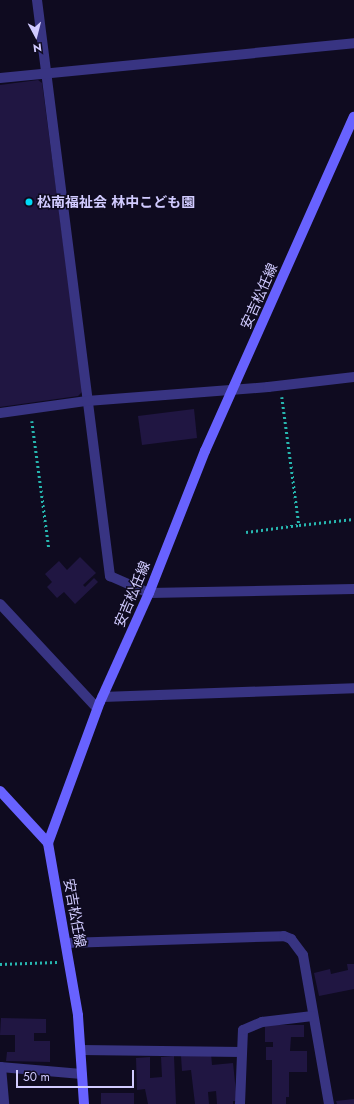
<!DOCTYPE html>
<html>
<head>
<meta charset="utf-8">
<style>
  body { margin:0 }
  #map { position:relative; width:354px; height:1104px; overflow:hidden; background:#0f0b20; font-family:Jost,"Noto Sans JP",sans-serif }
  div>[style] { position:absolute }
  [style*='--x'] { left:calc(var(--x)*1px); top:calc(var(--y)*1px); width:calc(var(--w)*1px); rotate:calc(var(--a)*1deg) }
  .building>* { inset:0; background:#201642 }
  .path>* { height:2.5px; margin-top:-1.25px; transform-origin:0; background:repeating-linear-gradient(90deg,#27b7b0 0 2px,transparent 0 5px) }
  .minor>* { height:10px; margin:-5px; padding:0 5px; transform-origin:5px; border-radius:5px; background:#383482 }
  .secondary>* { height:10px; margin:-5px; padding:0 5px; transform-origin:5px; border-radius:5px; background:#6862ff }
  .dots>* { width:11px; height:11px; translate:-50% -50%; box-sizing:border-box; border:2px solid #0f0b20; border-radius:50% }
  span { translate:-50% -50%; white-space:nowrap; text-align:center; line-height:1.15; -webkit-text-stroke:3px #0f0b20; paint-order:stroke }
  .poi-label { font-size:14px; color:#d1cbff; font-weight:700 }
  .left { translate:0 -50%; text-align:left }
  .street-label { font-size:14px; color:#d1cbff }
  .north { position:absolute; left:16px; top:16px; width:40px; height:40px; -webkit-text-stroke:3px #0f0b20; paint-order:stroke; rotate:173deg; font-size:11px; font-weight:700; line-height:16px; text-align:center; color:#d1cbff }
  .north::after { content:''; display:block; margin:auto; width:14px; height:18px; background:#d1cbff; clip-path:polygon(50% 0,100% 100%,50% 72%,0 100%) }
  .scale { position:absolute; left:16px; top:1070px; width:118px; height:18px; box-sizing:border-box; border:2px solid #d1cbff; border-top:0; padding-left:5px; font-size:12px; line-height:14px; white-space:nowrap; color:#d1cbff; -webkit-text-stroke:3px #0f0b20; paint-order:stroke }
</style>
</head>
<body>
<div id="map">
  <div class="building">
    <i style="clip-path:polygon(38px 80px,42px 83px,83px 391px,78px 396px,0 407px,0 85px)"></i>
    <i style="clip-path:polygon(194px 409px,197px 438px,142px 445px,138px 416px)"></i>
    <i style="clip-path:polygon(80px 557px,96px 573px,83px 585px,85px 587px,94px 578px,98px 582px,75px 604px,64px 592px,57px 598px,47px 587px,52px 582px,45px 574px,59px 561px,67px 570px)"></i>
    <i style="clip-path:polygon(347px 964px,354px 964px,354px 989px,319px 996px,314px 973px,330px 969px,331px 974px,348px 970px)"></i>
    <i style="clip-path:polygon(1px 1018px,46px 1019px,46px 1033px,34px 1033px,34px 1041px,50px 1041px,50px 1062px,6px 1061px,7px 1052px,15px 1052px,15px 1035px,0 1035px)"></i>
    <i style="clip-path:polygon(265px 1025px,304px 1025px,304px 1037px,291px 1037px,290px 1051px,307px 1051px,307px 1072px,289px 1072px,289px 1097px,286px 1097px,286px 1104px,272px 1104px,272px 1060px,266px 1060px,266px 1047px,273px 1047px,273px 1042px,265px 1042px)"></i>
    <i style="clip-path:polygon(211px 1053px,212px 1065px,233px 1063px,237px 1101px,233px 1101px,233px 1104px,217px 1104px,216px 1091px,208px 1092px,209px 1104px,195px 1104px,191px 1070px,182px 1071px,181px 1056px)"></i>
    <i style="clip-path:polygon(174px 1056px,176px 1104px,148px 1104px,145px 1089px,137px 1090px,136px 1058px,150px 1057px,150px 1078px,162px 1077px,161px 1057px)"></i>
    <i style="clip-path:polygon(101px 1093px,134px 1093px,134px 1104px,101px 1104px)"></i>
    <i style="clip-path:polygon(354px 1099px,354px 1104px,337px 1104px,336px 1101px)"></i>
  </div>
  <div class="path">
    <i style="--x:282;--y:397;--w:129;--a:82.4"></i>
    <i style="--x:299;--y:525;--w:55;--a:-6.2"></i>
    <i style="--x:32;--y:421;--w:129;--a:82.4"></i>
    <i style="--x:246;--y:532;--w:53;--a:-7.5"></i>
    <i style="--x:0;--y:964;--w:57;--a:-2"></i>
  </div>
  <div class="minor">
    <i style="--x:37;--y:0;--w:581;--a:82.78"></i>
    <i style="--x:110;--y:576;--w:43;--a:23.6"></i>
    <i style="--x:149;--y:593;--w:205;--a:-1.1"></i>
    <i style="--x:0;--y:78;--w:356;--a:-5.6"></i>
    <i style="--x:0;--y:413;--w:88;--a:-7.9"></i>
    <i style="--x:87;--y:401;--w:182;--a:-4.4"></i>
    <i style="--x:268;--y:387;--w:87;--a:-6.6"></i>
    <i style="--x:0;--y:604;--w:142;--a:47"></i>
    <i style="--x:102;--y:697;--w:252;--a:-2"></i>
    <i style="--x:66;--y:943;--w:218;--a:-1.8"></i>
    <i style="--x:284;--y:936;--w:8;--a:23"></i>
    <i style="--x:291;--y:939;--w:20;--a:53"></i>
    <i style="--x:303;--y:955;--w:151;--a:80.1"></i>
    <i style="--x:81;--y:1050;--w:161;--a:0.7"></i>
    <i style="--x:0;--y:1067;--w:82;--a:4.9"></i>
    <i style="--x:1;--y:1067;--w:37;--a:85"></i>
    <i style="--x:240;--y:1104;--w:74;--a:-87.7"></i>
    <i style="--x:243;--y:1030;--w:21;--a:-23"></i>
    <i style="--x:262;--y:1022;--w:51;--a:-6.7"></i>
  </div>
  <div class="secondary">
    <i style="--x:0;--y:791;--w:71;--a:47.3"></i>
    <i style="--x:84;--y:1104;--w:89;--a:-93.9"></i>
    <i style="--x:78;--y:1015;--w:175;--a:-99.9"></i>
    <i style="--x:48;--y:843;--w:150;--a:-69.8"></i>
    <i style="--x:100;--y:702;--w:120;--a:-65.8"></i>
    <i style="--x:149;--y:593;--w:153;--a:-68.5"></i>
    <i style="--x:205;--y:451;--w:366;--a:-66"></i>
  </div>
  <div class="dots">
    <i style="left:29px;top:202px;background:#00daf6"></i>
  </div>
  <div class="poi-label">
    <span class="left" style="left:37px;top:202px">松南福祉会 林中こども園</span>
  </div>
  <div class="street-label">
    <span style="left:259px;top:296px;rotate:-66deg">安吉松任線</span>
    <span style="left:132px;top:594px;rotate:-67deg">安吉松任線</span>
    <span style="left:75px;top:913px;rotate:80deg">安吉松任線</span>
  </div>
  <div class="north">N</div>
  <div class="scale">50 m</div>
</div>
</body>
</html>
